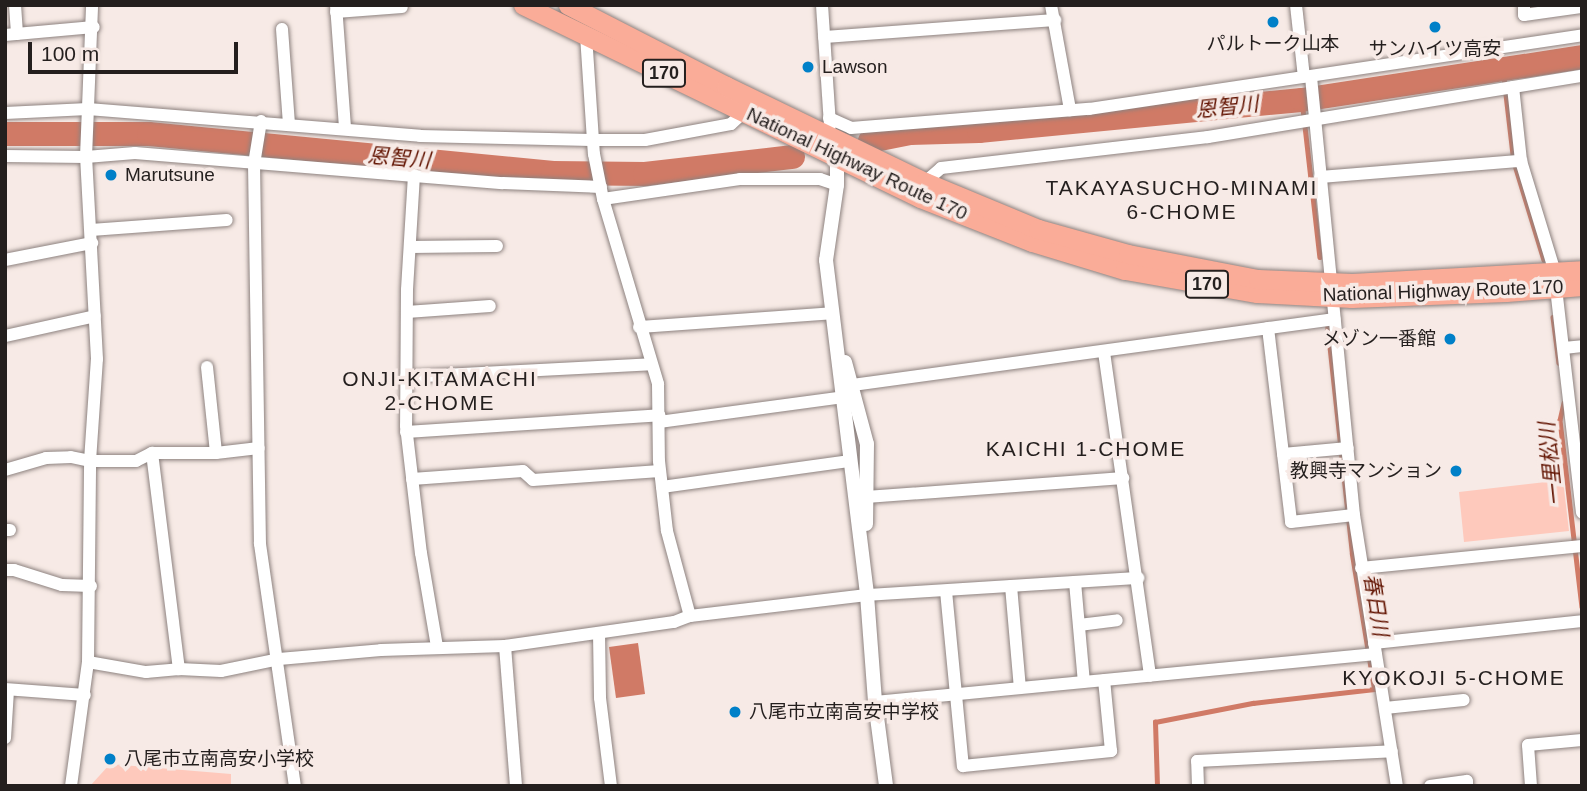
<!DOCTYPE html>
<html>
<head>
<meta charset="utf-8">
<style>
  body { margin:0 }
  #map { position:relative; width:1587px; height:791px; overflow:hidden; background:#f7eae6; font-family:Arial,"Noto Sans JP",sans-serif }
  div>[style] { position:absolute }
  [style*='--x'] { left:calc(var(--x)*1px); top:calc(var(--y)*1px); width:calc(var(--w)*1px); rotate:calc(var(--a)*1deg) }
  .green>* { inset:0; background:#fec9bc }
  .water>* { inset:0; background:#d07a66 }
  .stream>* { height:4.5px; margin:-2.25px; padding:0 2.25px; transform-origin:2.25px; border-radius:2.25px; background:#d07a66 }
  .river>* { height:24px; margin:-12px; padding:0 12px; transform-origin:12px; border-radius:12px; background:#d07a66 }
  .roads { filter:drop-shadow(0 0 2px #8d827f) drop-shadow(0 0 2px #8d827f) }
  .minor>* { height:12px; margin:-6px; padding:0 6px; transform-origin:6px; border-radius:6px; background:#fff }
  .tertiary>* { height:14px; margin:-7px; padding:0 7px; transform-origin:7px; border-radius:7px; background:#fff }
  .trunk>* { height:19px; margin:-9.5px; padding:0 9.5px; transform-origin:9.5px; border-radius:9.5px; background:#faac98 }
  .dots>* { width:19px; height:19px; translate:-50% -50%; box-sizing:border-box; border:4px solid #f7eae6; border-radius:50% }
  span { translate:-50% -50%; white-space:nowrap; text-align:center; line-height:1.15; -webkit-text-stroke:7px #f7eae6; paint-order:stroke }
  .shield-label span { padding:2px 5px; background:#f7eae6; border:2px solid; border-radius:5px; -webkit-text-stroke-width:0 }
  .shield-label { font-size:18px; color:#241f1e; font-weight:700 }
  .poi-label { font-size:19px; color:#241f1e }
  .left { translate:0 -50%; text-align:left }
  .right { translate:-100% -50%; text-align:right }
  .street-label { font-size:19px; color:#241f1e }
  .water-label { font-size:21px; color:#631503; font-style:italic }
  .neighbourhood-label { font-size:21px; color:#241f1e; letter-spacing:2px }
  .frame { position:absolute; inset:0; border:7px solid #241f1e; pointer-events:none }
  .scale { position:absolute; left:28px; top:42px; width:210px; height:32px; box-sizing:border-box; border:4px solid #241f1e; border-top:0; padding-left:9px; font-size:21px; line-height:24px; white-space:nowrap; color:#241f1e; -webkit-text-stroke:5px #f7eae6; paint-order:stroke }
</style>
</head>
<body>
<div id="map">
  <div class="green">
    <i style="clip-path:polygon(1563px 480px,1569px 531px,1464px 542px,1459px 492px)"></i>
    <i style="clip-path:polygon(110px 764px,231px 774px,231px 786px,90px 786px)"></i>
  </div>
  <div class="water">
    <i style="clip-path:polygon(638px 643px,645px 694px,616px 698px,609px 647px)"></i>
  </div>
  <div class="stream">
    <i style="--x:1503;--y:69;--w:94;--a:83.3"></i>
    <i style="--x:1514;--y:162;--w:102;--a:73"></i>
    <i style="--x:1302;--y:100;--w:158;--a:83.5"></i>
    <i style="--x:1553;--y:317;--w:46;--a:82.6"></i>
    <i style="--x:1564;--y:403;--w:17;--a:103"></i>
    <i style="--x:1560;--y:420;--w:188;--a:83.3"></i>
    <i style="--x:1157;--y:786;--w:64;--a:-91.8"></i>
    <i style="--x:1155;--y:722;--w:100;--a:-11"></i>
    <i style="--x:1253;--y:703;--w:122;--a:-6.6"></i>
    <i style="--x:1374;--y:689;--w:137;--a:-99.3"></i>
    <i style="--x:1352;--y:554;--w:230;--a:-96.2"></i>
  </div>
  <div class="river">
    <i style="--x:5;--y:134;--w:144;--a:0"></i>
    <i style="--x:149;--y:134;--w:406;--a:5.5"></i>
    <i style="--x:553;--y:173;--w:92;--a:0.6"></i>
    <i style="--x:645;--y:174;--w:149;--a:-6.6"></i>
    <i style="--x:870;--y:141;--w:41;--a:-11.3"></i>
    <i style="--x:910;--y:133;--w:69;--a:-1.7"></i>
    <i style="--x:979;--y:131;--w:324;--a:-5.5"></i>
    <i style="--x:1302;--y:100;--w:283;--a:-8.7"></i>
  </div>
  <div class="roads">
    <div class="minor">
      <i style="--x:15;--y:5;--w:29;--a:86"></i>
      <i style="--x:336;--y:5;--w:124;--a:85.8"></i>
      <i style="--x:822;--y:5;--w:121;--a:86.2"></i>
      <i style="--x:1051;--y:5;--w:107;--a:79.7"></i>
      <i style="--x:1296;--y:5;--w:72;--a:83.7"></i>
      <i style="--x:1524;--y:5;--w:10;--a:90"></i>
      <i style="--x:1524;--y:15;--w:59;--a:-7.9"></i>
      <i style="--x:336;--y:12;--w:66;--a:-4.3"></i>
      <i style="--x:282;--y:29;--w:95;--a:85.8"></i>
      <i style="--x:5;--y:35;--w:89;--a:-5.1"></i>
      <i style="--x:586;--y:35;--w:119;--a:86.2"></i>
      <i style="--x:594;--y:154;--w:46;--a:78.7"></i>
      <i style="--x:603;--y:199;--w:193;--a:73.4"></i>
      <i style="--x:658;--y:384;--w:77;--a:89.3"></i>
      <i style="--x:659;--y:461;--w:70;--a:83.5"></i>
      <i style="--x:667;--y:531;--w:88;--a:74.9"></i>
      <i style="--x:824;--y:37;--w:232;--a:-4.2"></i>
      <i style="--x:1311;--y:77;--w:440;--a:84.4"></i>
      <i style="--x:1354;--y:515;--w:274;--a:81"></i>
      <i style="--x:1513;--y:87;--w:74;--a:83.8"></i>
      <i style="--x:1521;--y:161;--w:116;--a:73"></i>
      <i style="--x:5;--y:113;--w:83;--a:-2.8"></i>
      <i style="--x:88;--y:109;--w:333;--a:4.6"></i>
      <i style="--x:420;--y:136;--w:171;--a:1.3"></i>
      <i style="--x:591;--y:140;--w:54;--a:0"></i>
      <i style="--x:645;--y:140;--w:87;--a:-10.5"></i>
      <i style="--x:731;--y:124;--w:19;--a:-43"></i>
      <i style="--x:829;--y:118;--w:24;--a:24"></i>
      <i style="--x:851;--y:128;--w:239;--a:-4.6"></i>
      <i style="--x:1089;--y:109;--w:499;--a:-8.5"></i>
      <i style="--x:261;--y:121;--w:44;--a:99.2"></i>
      <i style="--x:254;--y:164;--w:380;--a:89.1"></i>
      <i style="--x:260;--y:544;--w:245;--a:81.8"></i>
      <i style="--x:5;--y:156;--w:81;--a:0.7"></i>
      <i style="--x:86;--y:157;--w:49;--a:-4.7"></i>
      <i style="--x:135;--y:153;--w:369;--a:4.7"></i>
      <i style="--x:503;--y:183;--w:98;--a:2.3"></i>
      <i style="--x:414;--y:175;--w:115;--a:93.5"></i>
      <i style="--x:407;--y:290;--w:136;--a:90.4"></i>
      <i style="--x:406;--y:426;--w:128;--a:83.3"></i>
      <i style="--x:421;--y:553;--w:95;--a:80.3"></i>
      <i style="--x:1320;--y:177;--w:202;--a:-4.6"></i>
      <i style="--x:925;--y:182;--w:21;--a:-41"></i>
      <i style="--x:941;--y:168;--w:269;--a:-6.6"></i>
      <i style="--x:1208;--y:137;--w:379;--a:-9.3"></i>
      <i style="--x:603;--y:199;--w:138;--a:-8.3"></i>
      <i style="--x:740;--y:179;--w:80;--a:0"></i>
      <i style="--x:820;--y:179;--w:18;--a:19"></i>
      <i style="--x:91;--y:230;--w:136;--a:-4.2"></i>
      <i style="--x:410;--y:247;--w:87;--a:-0.7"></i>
      <i style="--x:5;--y:260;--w:89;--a:-11.1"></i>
      <i style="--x:1556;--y:288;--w:226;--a:83.4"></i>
      <i style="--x:407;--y:312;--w:83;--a:-4.1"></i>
      <i style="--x:639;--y:327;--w:194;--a:-4.1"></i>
      <i style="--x:1268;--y:328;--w:195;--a:83.2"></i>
      <i style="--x:1291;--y:522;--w:63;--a:-6.3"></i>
      <i style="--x:5;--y:336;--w:92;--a:-12.5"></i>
      <i style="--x:1564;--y:348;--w:18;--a:-6"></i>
      <i style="--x:1104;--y:352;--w:327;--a:81.9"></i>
      <i style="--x:207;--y:367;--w:86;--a:84"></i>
      <i style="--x:406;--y:377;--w:244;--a:-3"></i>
      <i style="--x:853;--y:385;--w:486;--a:-7.8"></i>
      <i style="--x:659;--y:422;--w:186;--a:-7.7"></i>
      <i style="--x:406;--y:432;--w:254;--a:-3.8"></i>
      <i style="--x:152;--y:453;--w:218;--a:82.9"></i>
      <i style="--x:1283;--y:454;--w:65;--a:-5.3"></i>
      <i style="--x:5;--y:470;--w:43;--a:-16.3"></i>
      <i style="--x:46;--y:458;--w:25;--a:-2"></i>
      <i style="--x:71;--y:457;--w:19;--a:12"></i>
      <i style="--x:90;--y:461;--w:46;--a:0"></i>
      <i style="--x:136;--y:461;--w:18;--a:-27"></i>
      <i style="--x:152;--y:453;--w:64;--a:0"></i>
      <i style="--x:216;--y:453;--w:43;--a:-6.6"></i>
      <i style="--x:412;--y:479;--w:111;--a:-4.1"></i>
      <i style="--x:523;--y:471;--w:13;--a:42"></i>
      <i style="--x:533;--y:480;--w:127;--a:-4.1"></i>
      <i style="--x:662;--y:487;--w:190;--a:-7.9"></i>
      <i style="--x:866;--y:497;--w:258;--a:-4.2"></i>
      <i style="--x:5;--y:530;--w:5;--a:0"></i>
      <i style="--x:1361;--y:568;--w:222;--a:-5.7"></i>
      <i style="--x:5;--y:570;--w:9;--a:0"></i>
      <i style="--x:14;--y:570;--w:50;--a:17.4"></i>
      <i style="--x:62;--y:585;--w:29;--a:2"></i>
      <i style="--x:1075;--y:582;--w:100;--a:84.9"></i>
      <i style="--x:1011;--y:586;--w:102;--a:85"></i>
      <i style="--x:946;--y:591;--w:176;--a:84.5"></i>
      <i style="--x:963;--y:766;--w:149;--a:-5.8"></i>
      <i style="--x:1111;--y:751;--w:71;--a:-95.6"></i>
      <i style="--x:1079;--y:625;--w:38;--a:-7"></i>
      <i style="--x:599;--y:633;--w:65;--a:89.1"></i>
      <i style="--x:600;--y:698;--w:89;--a:82.9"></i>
      <i style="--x:1374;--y:643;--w:209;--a:-6"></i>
      <i style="--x:505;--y:646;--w:140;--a:85.5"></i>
      <i style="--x:88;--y:662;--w:59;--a:9.8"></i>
      <i style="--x:146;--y:672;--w:33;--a:-5"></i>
      <i style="--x:179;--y:669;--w:42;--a:2.7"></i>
      <i style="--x:221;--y:671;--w:59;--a:-11.7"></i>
      <i style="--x:279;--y:659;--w:102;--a:-5"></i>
      <i style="--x:381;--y:650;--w:124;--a:-1.8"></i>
      <i style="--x:505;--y:646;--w:171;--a:-8.1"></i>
      <i style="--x:674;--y:622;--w:17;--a:-21"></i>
      <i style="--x:690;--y:616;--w:178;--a:-6.8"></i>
      <i style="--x:867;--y:595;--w:272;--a:-3.6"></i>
      <i style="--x:5;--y:689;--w:80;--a:4.3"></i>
      <i style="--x:875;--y:702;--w:503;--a:-5.47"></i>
      <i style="--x:1385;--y:708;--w:79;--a:-5.8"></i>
      <i style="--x:5;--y:738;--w:48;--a:-86.4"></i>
      <i style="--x:71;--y:786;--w:125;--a:-82.2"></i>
      <i style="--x:88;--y:662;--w:201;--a:-89.4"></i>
      <i style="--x:90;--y:461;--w:102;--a:-86.1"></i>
      <i style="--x:97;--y:359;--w:202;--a:-93.1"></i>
      <i style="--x:86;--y:157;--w:152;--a:-87.7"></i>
      <i style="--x:1198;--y:786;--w:25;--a:-92"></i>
      <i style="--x:1197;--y:761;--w:195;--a:-2.9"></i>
      <i style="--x:1430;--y:786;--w:37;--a:-8"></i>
      <i style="--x:1467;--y:781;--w:5;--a:90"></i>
      <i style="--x:1531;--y:786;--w:41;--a:-94.2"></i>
      <i style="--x:1528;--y:745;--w:54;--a:-5.3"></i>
    </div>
    <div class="tertiary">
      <i style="--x:837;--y:157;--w:28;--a:90"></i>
      <i style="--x:837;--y:185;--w:76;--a:98.3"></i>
      <i style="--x:826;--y:260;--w:337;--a:83"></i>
      <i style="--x:867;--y:595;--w:107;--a:85.7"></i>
      <i style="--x:875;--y:702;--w:85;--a:82.5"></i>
      <i style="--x:845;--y:362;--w:85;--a:75"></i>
      <i style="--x:867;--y:444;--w:80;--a:90.7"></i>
    </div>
    <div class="trunk">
      <i style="--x:523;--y:5;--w:441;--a:25.9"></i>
      <i style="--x:920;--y:198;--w:120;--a:21.4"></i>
      <i style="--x:1032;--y:242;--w:97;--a:16.8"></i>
      <i style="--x:1125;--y:270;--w:134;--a:9.9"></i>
      <i style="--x:1257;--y:293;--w:95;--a:3"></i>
      <i style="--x:1352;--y:298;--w:154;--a:-2.2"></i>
      <i style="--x:1506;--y:292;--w:76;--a:-4.5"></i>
      <i style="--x:568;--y:5;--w:178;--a:27.1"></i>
      <i style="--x:726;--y:86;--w:221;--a:25.8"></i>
      <i style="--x:925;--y:182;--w:122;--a:22.6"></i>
      <i style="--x:1038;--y:229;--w:93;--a:15.5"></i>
      <i style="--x:1128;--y:254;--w:132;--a:10.9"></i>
      <i style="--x:1258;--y:279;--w:94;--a:2.4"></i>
      <i style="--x:1352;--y:283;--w:230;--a:-3.2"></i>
    </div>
  </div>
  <div class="dots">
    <i style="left:1273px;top:22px;background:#0080c8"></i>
    <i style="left:1435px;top:27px;background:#0080c8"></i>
    <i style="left:808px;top:67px;background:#0080c8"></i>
    <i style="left:111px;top:175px;background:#0080c8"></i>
    <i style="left:1450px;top:339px;background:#0080c8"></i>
    <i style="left:1456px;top:471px;background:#0080c8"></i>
    <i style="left:735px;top:712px;background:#0080c8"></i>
    <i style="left:110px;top:759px;background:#0080c8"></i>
  </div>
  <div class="shield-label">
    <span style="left:664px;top:73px">170</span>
    <span style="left:1207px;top:284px">170</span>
  </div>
  <div class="poi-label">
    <span style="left:1273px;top:44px">パルトーク山本</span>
    <span style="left:1435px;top:49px">サンハイツ高安</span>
    <span class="left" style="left:822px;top:67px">Lawson</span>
    <span class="left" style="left:125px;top:175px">Marutsune</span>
    <span class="right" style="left:1436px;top:339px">メゾン一番館</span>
    <span class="right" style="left:1442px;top:471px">教興寺マンション</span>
    <span class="left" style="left:749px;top:712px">八尾市立南高安中学校</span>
    <span class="left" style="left:124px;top:759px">八尾市立南高安小学校</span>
  </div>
  <div class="street-label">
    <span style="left:857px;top:164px;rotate:25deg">National Highway Route 170</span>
    <span style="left:1443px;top:291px;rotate:-2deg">National Highway Route 170</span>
  </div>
  <div class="water-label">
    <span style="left:1227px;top:107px;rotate:-6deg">恩智川</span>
    <span style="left:399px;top:158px;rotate:5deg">恩智川</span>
    <span style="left:1551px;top:464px;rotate:-96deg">一里松川</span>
    <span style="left:1376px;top:605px;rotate:81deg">春日川</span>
  </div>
  <div class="neighbourhood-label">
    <span style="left:1182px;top:200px">TAKAYASUCHO-MINAMI<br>6-CHOME</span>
    <span style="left:440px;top:391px">ONJI-KITAMACHI<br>2-CHOME</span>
    <span style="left:1086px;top:449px">KAICHI 1-CHOME</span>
    <span style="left:1454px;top:678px">KYOKOJI 5-CHOME</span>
  </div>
  <div class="frame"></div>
  <div class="scale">100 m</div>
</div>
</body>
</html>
